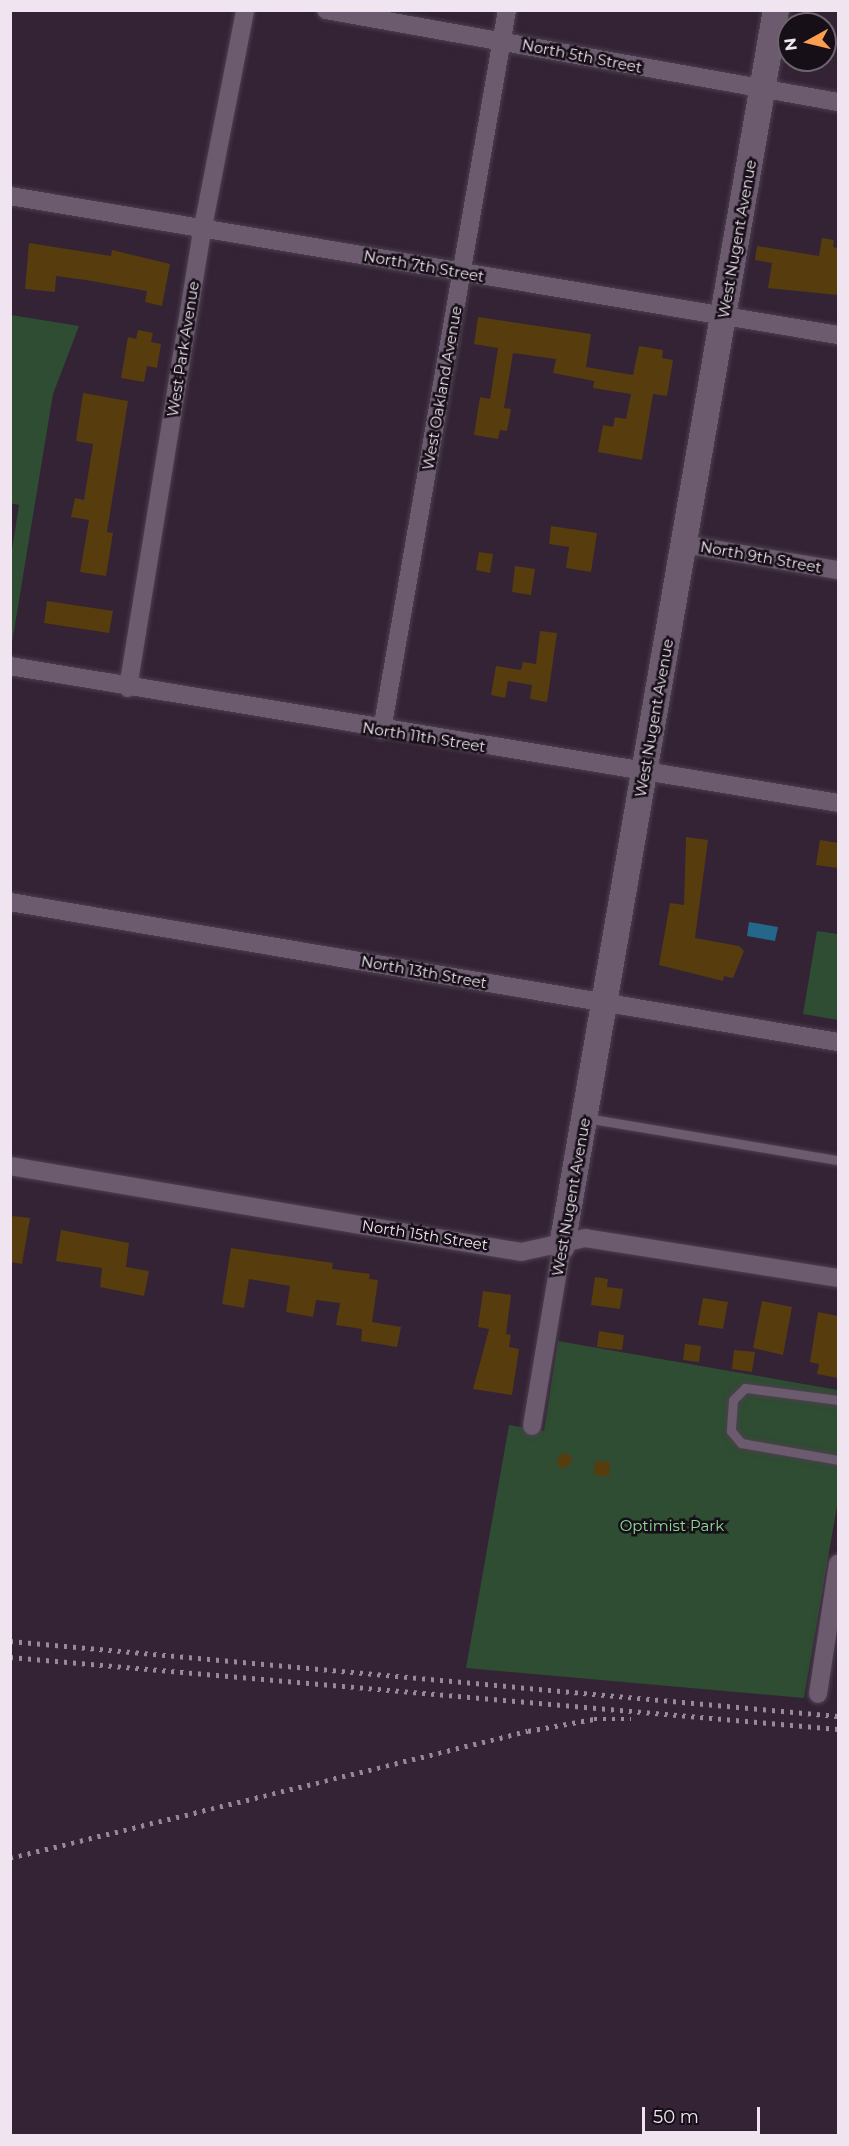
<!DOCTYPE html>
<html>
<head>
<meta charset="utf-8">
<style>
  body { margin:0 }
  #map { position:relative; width:849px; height:2146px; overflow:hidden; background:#332335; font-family:Montserrat,sans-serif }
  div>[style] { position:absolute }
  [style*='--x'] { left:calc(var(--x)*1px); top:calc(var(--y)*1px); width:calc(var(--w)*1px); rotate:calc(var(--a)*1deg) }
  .green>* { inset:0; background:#2e4d32 }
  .water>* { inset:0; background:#23678b }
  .building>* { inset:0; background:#573c0e }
  .roads { filter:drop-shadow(0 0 2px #4d3f4f) drop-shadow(0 0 2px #4d3f4f) }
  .lane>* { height:9px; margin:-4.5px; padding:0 4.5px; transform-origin:4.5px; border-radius:4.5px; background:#6c5a6e }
  .street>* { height:18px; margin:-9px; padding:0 9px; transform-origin:9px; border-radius:9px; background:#6c5a6e }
  .secondary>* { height:26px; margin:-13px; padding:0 13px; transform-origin:13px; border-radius:13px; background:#6c5a6e }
  .rail>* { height:4.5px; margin-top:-2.25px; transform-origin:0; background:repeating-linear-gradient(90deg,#988b99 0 3px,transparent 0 9px) }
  span { translate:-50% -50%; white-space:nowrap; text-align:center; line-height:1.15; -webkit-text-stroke:5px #160f17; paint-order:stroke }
  .street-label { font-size:15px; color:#efe4f0 }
  .park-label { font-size:15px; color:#8eda99 }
  .frame { position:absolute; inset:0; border:12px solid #efe4f0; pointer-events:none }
  .north { position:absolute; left:777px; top:12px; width:60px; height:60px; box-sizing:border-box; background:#160f17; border:2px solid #6d646e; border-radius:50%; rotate:262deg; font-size:16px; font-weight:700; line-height:24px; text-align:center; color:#efe4f0 }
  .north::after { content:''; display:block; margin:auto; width:21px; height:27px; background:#fb9e50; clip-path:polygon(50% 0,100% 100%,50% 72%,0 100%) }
  .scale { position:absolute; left:642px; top:2107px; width:118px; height:27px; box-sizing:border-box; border:3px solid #efe4f0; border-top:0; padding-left:8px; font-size:18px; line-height:21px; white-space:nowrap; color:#efe4f0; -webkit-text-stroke:4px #160f17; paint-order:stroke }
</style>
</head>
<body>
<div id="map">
  <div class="green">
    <i style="clip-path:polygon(11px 315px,79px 326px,53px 394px,11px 649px,11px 556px,19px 505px,10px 503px)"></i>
    <i style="clip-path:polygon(817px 931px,838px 934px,838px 1020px,803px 1014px)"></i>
    <i style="clip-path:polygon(558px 1341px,838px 1390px,838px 1500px,804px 1698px,466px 1668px,509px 1425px,544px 1431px)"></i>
  </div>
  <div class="water">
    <i style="clip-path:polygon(749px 922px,778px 927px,775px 941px,747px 936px)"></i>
  </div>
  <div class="building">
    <i style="clip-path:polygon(822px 238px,834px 240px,833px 247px,838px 248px,838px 295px,768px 288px,772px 263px,755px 260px,757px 246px,819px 256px)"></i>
    <i style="clip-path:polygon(29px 243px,111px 256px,112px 250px,170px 264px,162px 306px,145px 302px,147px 291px,86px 280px,56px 276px,55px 292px,25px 289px)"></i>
    <i style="clip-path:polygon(478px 317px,591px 334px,586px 367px,633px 375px,639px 346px,663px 350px,662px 358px,673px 360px,667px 396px,653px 394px,642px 460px,598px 452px,603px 425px,613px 427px,615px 417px,626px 419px,631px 394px,593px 388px,594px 381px,553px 373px,556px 359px,513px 353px,504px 408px,511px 409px,507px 431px,500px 430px,498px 439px,474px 435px,480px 397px,490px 399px,498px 348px,474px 344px)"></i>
    <i style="clip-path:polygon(138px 330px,153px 333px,151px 342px,161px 344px,157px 368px,147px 366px,144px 382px,121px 378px,128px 337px,136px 339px)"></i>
    <i style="clip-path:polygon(83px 393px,128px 401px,107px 532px,113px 533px,106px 576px,80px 572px,89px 520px,71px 517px,75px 498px,84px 500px,93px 444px,76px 441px)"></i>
    <i style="clip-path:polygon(551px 526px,597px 533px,591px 572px,566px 568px,569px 547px,549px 544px)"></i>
    <i style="clip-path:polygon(479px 552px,493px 554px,490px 573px,476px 570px)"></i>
    <i style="clip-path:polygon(515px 566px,535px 569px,531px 595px,512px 592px)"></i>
    <i style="clip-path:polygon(47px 601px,113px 611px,109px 633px,44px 623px)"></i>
    <i style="clip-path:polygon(540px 631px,557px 633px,547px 702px,530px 699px,532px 685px,508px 681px,505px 698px,491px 695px,496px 666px,521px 670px,523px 662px,536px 664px)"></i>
    <i style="clip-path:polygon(686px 837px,708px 840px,695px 938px,739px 946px,744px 951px,733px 978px,724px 976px,723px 981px,659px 965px,670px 903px,684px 905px)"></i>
    <i style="clip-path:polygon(820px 840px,838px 843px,838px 868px,816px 865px)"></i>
    <i style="clip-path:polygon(12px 1216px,30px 1218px,22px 1264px,10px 1262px)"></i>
    <i style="clip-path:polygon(61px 1230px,129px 1243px,126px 1267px,149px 1271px,144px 1296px,100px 1287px,102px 1268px,56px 1261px)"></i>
    <i style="clip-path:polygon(231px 1248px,333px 1263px,332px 1269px,370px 1274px,369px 1279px,378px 1280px,372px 1322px,401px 1327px,397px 1347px,361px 1341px,362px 1329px,336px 1325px,340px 1303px,316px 1300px,313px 1317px,286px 1312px,290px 1286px,249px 1279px,244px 1308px,222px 1304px)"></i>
    <i style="clip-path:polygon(595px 1277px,608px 1279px,607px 1287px,623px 1289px,620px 1309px,591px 1305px)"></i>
    <i style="clip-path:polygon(483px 1291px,511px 1295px,506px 1334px,511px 1335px,509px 1347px,519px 1349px,512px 1395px,473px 1389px,489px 1329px,478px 1327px)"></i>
    <i style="clip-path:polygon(703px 1298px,728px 1302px,723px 1329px,698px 1325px)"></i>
    <i style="clip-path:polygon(762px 1301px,792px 1307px,783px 1355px,753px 1348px)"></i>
    <i style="clip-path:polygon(818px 1312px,838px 1316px,838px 1378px,817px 1374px,819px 1364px,810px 1362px)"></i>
    <i style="clip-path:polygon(599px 1331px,624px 1335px,622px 1350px,597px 1347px)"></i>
    <i style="clip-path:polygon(685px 1344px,701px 1346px,699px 1362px,683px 1360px)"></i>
    <i style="clip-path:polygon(734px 1350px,755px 1352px,752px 1372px,732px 1369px)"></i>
    <i style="clip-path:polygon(564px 1452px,572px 1457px,571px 1464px,561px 1469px,556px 1461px)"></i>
    <i style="clip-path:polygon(595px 1461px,610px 1462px,609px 1476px,594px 1475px)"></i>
  </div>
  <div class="roads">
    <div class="lane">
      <i style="--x:586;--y:1118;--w:255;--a:9.5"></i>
      <i style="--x:838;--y:1400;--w:94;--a:-172.6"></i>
      <i style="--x:745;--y:1388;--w:17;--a:135"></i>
      <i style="--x:733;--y:1400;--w:31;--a:94"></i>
      <i style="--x:731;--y:1431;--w:16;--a:50"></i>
      <i style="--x:741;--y:1443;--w:98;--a:9.9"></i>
    </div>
    <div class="street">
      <i style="--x:326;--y:10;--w:520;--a:10.19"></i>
      <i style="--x:10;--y:196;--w:840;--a:9.53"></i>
      <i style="--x:684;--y:544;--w:156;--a:9.6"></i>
      <i style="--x:10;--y:666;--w:839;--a:9.39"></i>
      <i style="--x:128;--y:688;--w:467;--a:-80.8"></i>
      <i style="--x:203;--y:227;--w:221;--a:-79"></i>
      <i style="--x:382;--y:730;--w:731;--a:-80.15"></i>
      <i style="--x:10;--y:902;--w:840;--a:9.6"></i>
      <i style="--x:10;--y:1166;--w:518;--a:9.55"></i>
      <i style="--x:521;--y:1252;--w:66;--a:-12.3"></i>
      <i style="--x:585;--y:1238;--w:256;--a:9"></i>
      <i style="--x:532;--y:1426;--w:182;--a:-80.5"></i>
      <i style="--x:818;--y:1694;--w:132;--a:-81.3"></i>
    </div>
    <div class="secondary">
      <i style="--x:562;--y:1246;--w:1254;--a:-80.18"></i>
    </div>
  </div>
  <div class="rail">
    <i style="--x:10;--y:1641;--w:831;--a:5.18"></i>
    <i style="--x:10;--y:1657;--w:831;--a:4.97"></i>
    <i style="--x:10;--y:1858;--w:533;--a:-13.78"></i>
    <i style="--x:528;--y:1731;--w:67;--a:-10.3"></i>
    <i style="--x:594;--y:1719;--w:37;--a:0"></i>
  </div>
  <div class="street-label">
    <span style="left:582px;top:56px;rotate:11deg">North 5th Street</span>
    <span style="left:737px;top:239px;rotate:-80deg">West Nugent Avenue</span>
    <span style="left:424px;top:266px;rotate:10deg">North 7th Street</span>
    <span style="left:183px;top:349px;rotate:-81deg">West Park Avenue</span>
    <span style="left:442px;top:388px;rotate:-80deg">West Oakland Avenue</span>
    <span style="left:761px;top:557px;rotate:10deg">North 9th Street</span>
    <span style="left:654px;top:718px;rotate:-80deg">West Nugent Avenue</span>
    <span style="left:424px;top:737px;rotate:9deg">North 11th Street</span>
    <span style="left:424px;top:972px;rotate:10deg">North 13th Street</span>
    <span style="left:571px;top:1197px;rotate:-80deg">West Nugent Avenue</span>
    <span style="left:425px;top:1235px;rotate:9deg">North 15th Street</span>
  </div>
  <div class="park-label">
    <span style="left:672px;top:1526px">Optimist Park</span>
  </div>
  <div class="frame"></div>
  <div class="north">N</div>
  <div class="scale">50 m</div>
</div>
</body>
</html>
